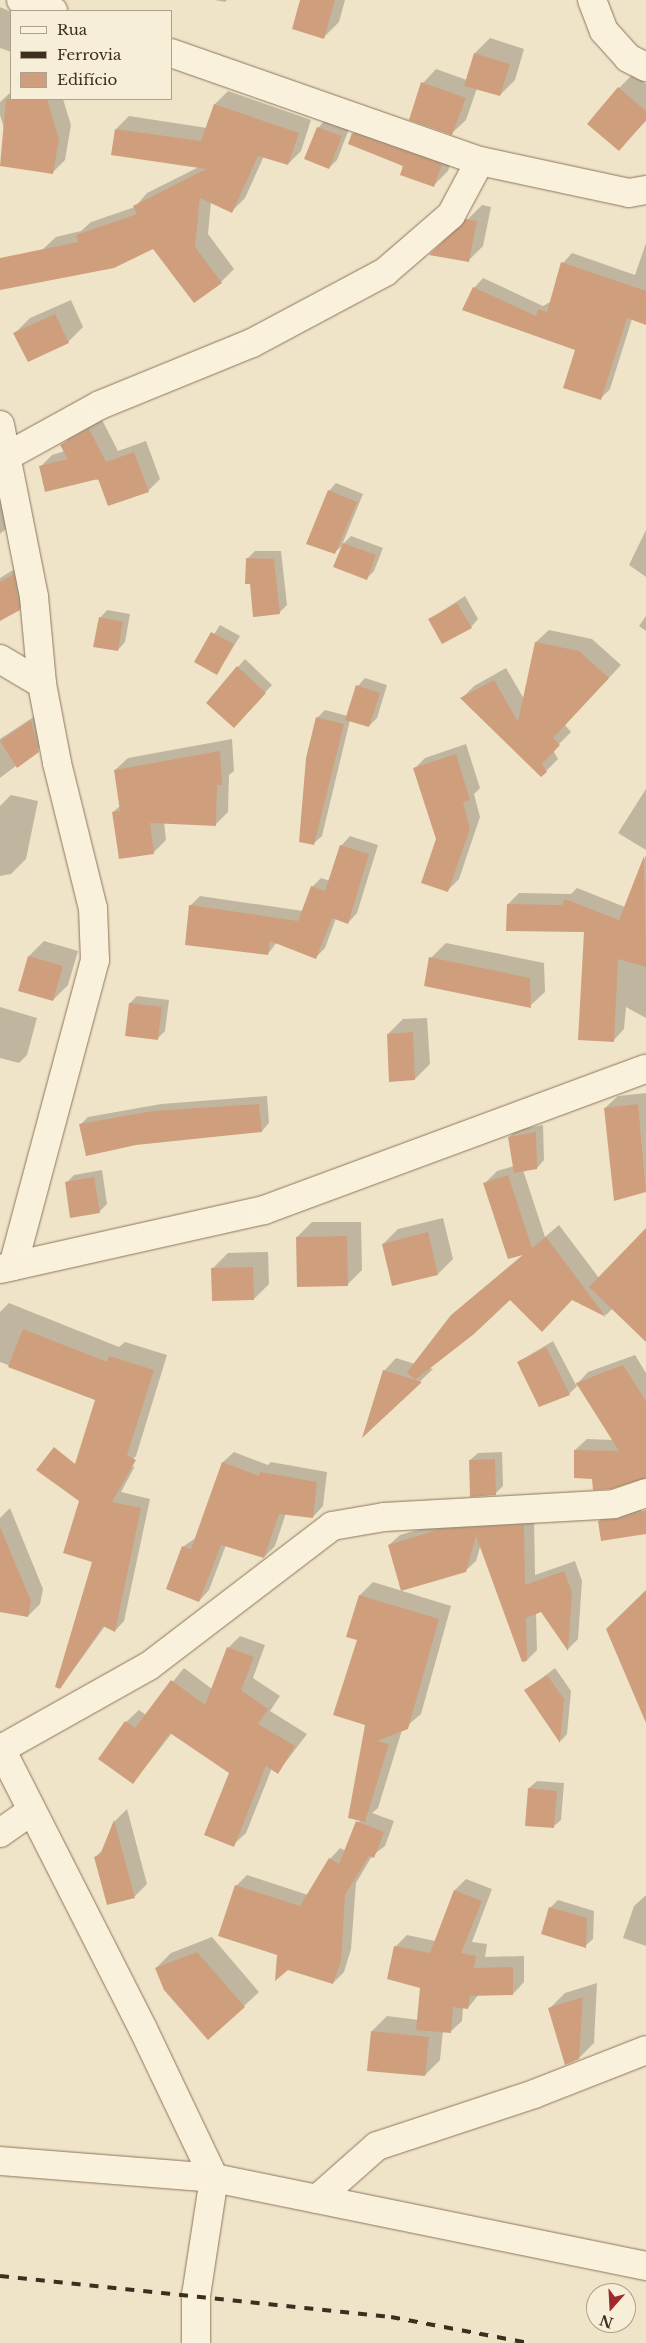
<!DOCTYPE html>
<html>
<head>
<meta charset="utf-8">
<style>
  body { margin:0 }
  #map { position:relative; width:646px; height:2343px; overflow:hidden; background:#f0e4c8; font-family:"Libre Baskerville",serif }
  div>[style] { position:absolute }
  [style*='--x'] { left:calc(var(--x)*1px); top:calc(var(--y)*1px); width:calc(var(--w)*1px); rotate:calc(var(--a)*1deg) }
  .shadow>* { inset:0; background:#0003 }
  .building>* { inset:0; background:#cf9f7d }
  .roads { filter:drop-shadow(0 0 1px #8d765c) drop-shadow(0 0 1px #8d765c) }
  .street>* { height:28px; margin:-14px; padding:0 14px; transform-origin:14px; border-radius:14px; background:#faf1dc }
  .rail>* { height:4px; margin-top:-2px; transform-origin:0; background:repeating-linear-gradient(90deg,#3d2e20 0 9px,transparent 0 18px) }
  span { translate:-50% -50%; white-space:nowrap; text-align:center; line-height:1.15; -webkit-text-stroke:4px #f7eed8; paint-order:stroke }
  .legend { position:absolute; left:10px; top:10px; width:162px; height:90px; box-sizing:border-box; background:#f7eed8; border:1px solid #ada18e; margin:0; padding:6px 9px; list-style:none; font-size:15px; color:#3d2e20 }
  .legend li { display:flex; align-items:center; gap:10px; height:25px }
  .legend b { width:25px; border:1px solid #ada18e }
  .north { position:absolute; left:586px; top:2283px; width:50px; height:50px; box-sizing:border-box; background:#f7eed8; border:1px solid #ada18e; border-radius:50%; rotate:199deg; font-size:14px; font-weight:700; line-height:20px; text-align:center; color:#3d2e20 }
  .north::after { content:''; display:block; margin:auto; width:18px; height:22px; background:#9e2a2b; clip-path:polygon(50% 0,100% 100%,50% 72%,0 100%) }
</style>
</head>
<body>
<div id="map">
  <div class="shadow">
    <i style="clip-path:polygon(215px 0,227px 0,225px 2px)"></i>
    <i style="clip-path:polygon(301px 0,345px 0,339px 22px,324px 37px)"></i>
    <i style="clip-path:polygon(0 7px,11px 12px,11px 52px,0 48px)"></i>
    <i style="clip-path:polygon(490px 38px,524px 49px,515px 80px,500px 95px,477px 88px,466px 120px,452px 133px,423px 83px,436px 69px,467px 80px,475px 53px)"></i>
    <i style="clip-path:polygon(634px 73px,646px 84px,646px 121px,619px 149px,619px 88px)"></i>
    <i style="clip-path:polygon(228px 91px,311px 120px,301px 151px,288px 164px,264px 156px,245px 198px,231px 212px,211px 202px,208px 234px,234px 269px,221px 282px,153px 247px,42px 250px,56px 237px,81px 231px,91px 222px,135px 207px,147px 193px,199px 167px,116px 129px,129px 116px,207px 128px,215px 104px)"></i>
    <i style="clip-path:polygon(11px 92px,11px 99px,63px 99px,71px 125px,65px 160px,53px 172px,16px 167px,0 115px,0 102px)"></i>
    <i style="clip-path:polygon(368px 119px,456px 149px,448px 171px,433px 186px,353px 134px)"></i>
    <i style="clip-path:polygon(325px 120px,349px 129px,337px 160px,329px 168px,318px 128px)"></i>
    <i style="clip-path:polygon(482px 205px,491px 207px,483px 246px,468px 261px,467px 220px)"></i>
    <i style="clip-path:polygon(646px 243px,646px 323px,632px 319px,610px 389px,601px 398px,577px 349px,474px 288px,483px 278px,543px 306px,552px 301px,563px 263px,572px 253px,635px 275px)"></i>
    <i style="clip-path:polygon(71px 300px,83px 327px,68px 342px,15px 333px,30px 318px)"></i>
    <i style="clip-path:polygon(101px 418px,118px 451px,146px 441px,160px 479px,148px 491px,40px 467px,52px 455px,65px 451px,62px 445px,74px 433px)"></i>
    <i style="clip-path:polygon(0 474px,17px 519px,0 534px)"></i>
    <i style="clip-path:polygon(336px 483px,363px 494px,342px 545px,351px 536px,383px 548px,374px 571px,366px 579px,344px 544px,334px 553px,329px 491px)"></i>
    <i style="clip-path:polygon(646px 530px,646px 577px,629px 565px)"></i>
    <i style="clip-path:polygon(255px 551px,281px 551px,287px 605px,279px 613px,247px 559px)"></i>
    <i style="clip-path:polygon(28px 561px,34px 594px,19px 609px,0 607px,0 578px)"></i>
    <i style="clip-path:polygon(465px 596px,478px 619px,471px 627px,430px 619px)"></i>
    <i style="clip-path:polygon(107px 610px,130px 614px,125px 642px,118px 650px,100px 618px)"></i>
    <i style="clip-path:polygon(646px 616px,646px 631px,639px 626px)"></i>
    <i style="clip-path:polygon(220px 625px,240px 636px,217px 674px,196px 662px)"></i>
    <i style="clip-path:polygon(549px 630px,592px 639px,621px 665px,565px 725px,571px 732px,553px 750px,558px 759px,546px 771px,462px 698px,474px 686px,506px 668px,524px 699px,536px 642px)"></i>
    <i style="clip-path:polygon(245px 659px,272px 685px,241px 718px,207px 703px)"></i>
    <i style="clip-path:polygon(365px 678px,387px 685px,377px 718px,369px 726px,350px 720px,322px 836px,314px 843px,317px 718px,325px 710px,348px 716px,358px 686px)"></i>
    <i style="clip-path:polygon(38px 714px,46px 743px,0 778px,0 739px)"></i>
    <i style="clip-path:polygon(232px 739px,234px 771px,229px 775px,228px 812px,216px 824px,164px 822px,166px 840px,154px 852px,113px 812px,121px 805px,115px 770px,128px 758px)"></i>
    <i style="clip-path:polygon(466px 744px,480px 788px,474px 794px,480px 817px,459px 879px,448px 890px,437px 839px,414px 769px,425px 758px)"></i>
    <i style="clip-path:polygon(646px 789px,646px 850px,618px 833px)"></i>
    <i style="clip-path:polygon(11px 795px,38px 801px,26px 859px,11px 874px,0 876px,0 806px)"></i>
    <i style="clip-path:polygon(350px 836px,378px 845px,357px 913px,348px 923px,336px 918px,325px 948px,316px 957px,277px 942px,268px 954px,190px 906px,200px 896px,303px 911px,312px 887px,321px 878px,330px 881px,341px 846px)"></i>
    <i style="clip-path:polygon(646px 855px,646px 1018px,626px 1007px,624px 1029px,613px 1041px,585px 931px,508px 904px,519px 893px,571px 894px,577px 888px,625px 907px)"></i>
    <i style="clip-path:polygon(44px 941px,78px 951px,68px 985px,53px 1000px,29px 956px)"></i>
    <i style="clip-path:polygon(446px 943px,544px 963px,545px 992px,530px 1006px,431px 958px)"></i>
    <i style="clip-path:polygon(137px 996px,169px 1000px,165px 1031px,157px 1039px,130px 1003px)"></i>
    <i style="clip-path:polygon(0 1007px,37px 1018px,27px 1055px,19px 1063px,0 1058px)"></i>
    <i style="clip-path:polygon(427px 1018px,430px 1064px,415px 1079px,388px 1034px,403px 1019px)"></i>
    <i style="clip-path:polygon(646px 1093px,646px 1190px,645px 1191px,605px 1108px,618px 1096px)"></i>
    <i style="clip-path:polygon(267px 1096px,269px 1123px,262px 1131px,80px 1125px,88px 1117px,161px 1104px)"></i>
    <i style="clip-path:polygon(543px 1125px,544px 1160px,537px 1168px,523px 1170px,545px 1237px,559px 1225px,599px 1278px,646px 1255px,646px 1335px,613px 1308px,606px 1315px,573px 1299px,510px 1298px,429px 1368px,433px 1369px,365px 1434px,384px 1371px,396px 1358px,415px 1364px,452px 1315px,524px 1254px,485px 1183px,497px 1171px,514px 1166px,509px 1137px,517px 1130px)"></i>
    <i style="clip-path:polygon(102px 1170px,107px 1204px,99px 1212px,66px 1183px,74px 1175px)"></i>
    <i style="clip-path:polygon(443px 1218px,453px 1259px,438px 1274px,383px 1244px,398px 1229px)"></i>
    <i style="clip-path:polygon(312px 1222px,361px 1222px,362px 1270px,347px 1285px,297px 1237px)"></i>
    <i style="clip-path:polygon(268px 1252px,269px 1284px,254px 1299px,213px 1268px,228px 1253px)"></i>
    <i style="clip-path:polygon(9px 1303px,119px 1347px,125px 1342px,167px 1355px,136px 1456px,121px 1471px,97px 1399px,0 1362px,0 1312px)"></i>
    <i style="clip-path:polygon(553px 1341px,576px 1385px,588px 1372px,635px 1355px,646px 1373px,646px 1463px,593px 1478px,575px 1450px,587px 1439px,613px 1440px,578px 1385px,569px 1394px,518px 1362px)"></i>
    <i style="clip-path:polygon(234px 1452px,268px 1465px,271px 1462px,327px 1472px,323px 1506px,313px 1517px,286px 1513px,275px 1546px,264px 1557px,226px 1545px,209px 1590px,199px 1601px,167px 1589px,184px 1546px,197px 1537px,223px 1462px)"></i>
    <i style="clip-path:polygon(502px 1452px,503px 1486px,495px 1494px,470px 1460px,478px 1453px)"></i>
    <i style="clip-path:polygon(135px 1466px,121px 1492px,150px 1499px,124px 1621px,115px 1631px,105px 1626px,60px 1688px,93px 1561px,93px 1483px)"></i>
    <i style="clip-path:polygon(641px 1507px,644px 1527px,599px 1521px,607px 1513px)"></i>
    <i style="clip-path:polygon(10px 1508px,43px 1589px,40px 1604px,28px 1616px,0 1610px,0 1518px)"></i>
    <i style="clip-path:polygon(534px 1515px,535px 1575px,575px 1561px,582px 1581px,578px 1639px,568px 1649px,541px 1611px,536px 1613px,537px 1650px,527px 1660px,481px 1544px,476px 1561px,465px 1571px,389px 1545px,400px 1535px,451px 1520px)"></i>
    <i style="clip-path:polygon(373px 1582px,451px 1606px,421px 1714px,402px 1730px,378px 1808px,372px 1813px,394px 1821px,385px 1846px,372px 1856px,356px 1883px,351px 1949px,344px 1972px,333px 1983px,278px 1954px,236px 1886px,247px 1875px,308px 1895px,330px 1859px,340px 1848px,346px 1851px,360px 1820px,366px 1724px,359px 1639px,360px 1595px)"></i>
    <i style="clip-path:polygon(240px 1636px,265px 1645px,253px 1678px,280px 1696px,270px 1711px,307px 1734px,278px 1772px,272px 1768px,246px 1833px,233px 1845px,231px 1772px,172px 1733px,133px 1783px,100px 1758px,126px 1722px,139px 1710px,146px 1715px,184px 1668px,212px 1689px,228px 1648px)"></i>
    <i style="clip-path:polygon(555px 1668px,571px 1691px,567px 1734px,561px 1741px,525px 1691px)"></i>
    <i style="clip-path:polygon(537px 1781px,564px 1783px,561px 1820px,553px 1827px,529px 1788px)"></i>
    <i style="clip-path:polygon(127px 1809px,147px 1884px,135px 1896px,108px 1904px,95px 1857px,105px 1848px,115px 1821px)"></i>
    <i style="clip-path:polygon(466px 1879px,492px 1889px,472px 1942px,487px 1944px,485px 1957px,524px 1956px,524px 1982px,513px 1994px,479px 1994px,468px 2008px,463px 2007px,462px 2021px,450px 2032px,443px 2031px,440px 2060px,425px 2075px,372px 2031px,387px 2016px,419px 2020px,422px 1987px,388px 1978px,396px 1946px,407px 1935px,435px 1941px,455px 1890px)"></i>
    <i style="clip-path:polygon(645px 1896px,646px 1896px,646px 1946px,623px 1938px,634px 1906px)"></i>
    <i style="clip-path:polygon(558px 1900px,594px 1911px,593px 1939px,585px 1946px,550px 1908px)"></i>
    <i style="clip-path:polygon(212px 1937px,259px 1992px,244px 2006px,156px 1968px,171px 1953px)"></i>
    <i style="clip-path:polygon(597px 1983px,594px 2043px,579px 2058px,550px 2008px,565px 1993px)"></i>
  </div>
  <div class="building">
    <i style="clip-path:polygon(300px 0,335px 0,324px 39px,292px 29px)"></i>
    <i style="clip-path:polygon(474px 53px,510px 64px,500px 96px,464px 86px)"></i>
    <i style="clip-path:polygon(421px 82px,466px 98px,452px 135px,409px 120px)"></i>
    <i style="clip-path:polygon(618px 87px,646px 111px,646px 120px,619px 151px,587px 124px)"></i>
    <i style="clip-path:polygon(6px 99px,47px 99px,59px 139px,53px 174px,0 166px)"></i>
    <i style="clip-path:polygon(214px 104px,299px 133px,288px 165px,258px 156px,232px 213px,200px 198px,195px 247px,222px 283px,194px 303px,153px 249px,114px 268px,0 290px,0 258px,78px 242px,76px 235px,137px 214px,133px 206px,206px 169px,111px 155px,115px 129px,201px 141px)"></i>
    <i style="clip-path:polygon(317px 127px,342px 136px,329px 169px,304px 159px)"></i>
    <i style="clip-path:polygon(352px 133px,442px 164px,434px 187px,400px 175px,403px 166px,348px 144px)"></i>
    <i style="clip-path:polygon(466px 219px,477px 221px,469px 262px,429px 255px)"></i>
    <i style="clip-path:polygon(561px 262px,646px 291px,646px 325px,627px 318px,601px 400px,563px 388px,575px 350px,462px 310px,473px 287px,536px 316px,538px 309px,547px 312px)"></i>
    <i style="clip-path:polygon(55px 314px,69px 343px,28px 362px,13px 333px)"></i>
    <i style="clip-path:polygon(89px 429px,106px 462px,134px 452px,149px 492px,108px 506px,98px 479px,45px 492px,39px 466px,68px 459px,60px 445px)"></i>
    <i style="clip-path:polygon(328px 490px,357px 502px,335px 554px,306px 544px)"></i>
    <i style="clip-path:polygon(343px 543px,376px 555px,367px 580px,333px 567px)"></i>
    <i style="clip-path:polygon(246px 558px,274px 559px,280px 614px,253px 617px,250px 584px,245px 584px)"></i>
    <i style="clip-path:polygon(14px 574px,20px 610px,0 621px,0 582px)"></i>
    <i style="clip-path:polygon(457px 603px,472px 628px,442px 644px,428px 619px)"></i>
    <i style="clip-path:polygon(99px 617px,123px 622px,118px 651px,93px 647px)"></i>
    <i style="clip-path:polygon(211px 632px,234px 644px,217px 675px,194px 662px)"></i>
    <i style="clip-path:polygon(535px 642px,579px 651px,609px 678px,553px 738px,560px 745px,542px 764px,547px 772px,541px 777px,460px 698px,494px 680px,518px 722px)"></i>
    <i style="clip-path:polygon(237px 666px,266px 693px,234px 728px,206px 703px)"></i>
    <i style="clip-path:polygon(356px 685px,380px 693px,369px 727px,345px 720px)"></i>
    <i style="clip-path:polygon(316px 717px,344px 724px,314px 845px,299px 842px,306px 758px)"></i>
    <i style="clip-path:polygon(31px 720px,39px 752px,17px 768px,0 741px)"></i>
    <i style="clip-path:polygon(220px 751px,222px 785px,217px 785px,216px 826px,150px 823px,154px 854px,119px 859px,112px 812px,120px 811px,114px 770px)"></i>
    <i style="clip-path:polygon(456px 754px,470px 800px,463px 802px,470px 829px,448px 892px,421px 883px,436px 839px,413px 768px)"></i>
    <i style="clip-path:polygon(340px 845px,369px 854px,348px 924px,332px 918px,316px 959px,270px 941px,268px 955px,185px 945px,189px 905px,298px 921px,311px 886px,325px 891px)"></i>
    <i style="clip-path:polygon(644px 856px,646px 967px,618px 959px,614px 1042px,578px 1040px,584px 932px,506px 931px,507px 904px,562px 905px,565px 899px,619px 920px)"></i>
    <i style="clip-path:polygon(28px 956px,63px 966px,53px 1001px,18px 991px)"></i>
    <i style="clip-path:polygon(429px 957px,530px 978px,531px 1008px,424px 986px)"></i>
    <i style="clip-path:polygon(129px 1003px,162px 1007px,158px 1040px,125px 1036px)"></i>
    <i style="clip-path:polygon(413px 1032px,415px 1080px,389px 1082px,387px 1034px)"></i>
    <i style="clip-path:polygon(259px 1104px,262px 1132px,136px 1145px,86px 1156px,79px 1124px,153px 1111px)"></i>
    <i style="clip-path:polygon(638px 1104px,646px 1192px,614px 1201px,604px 1108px)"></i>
    <i style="clip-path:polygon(536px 1132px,537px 1169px,514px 1173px,508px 1137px)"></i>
    <i style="clip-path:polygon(508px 1175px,532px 1248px,546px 1237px,606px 1317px,572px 1300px,542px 1332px,510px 1300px,474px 1334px,415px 1380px,422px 1382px,362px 1438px,383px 1370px,415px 1380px,407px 1372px,451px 1315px,523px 1255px,508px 1259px,483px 1183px)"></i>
    <i style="clip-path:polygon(94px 1177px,100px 1213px,70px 1218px,65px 1182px)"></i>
    <i style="clip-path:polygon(646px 1228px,646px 1342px,589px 1287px)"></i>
    <i style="clip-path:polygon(428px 1232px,438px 1275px,392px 1286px,382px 1244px)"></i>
    <i style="clip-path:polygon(347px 1236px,348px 1286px,297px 1287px,296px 1237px)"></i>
    <i style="clip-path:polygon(253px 1267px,254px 1300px,212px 1301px,211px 1268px)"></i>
    <i style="clip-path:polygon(23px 1329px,107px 1362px,109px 1356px,154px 1370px,127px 1455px,136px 1460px,112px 1502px,141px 1508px,115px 1632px,103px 1626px,60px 1689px,55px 1687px,92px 1562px,63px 1553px,79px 1501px,36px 1470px,54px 1447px,75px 1464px,95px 1400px,8px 1367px)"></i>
    <i style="clip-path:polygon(546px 1347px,570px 1395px,539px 1407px,517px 1362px)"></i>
    <i style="clip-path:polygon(623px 1365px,646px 1401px,646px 1478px,611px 1489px,593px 1490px,592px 1479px,574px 1478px,574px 1450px,619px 1451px,576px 1383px)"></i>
    <i style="clip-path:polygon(495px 1459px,496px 1495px,470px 1497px,469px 1460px)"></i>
    <i style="clip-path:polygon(222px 1462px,259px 1476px,260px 1472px,317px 1482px,313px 1518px,279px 1514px,264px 1558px,221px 1545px,199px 1602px,166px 1589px,182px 1546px,191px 1549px)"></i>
    <i style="clip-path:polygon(646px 1510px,646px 1534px,601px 1541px,598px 1521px,619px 1519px)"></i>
    <i style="clip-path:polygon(524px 1525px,525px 1585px,564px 1571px,572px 1592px,568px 1651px,541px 1612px,526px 1618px,527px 1661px,522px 1662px,476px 1536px,466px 1572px,401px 1591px,388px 1545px,440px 1529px)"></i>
    <i style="clip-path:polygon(0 1527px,31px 1601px,28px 1617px,0 1612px)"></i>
    <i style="clip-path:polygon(646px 1590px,646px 1723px,606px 1629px)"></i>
    <i style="clip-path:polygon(359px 1595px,439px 1619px,408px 1729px,377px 1741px,389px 1744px,365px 1822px,348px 1818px,365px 1725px,333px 1715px,357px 1640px,346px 1637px)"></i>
    <i style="clip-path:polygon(227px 1647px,254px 1657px,241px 1690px,268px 1709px,258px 1724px,295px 1746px,278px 1774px,266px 1766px,234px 1847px,204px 1835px,229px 1773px,170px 1733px,133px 1784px,98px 1759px,125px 1721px,135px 1728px,171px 1680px,205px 1705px)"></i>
    <i style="clip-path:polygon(547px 1675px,564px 1699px,560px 1743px,524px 1690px)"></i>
    <i style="clip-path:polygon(528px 1788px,557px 1791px,554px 1828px,525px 1826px)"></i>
    <i style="clip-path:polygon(114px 1820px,135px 1898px,107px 1905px,94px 1857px,100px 1855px)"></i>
    <i style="clip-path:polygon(356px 1821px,384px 1832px,374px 1858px,369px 1856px,345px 1895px,341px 1961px,333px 1984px,288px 1970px,275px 1981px,277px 1955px,218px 1936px,235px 1885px,300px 1906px,329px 1858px,339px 1864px)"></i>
    <i style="clip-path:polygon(454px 1890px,482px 1901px,461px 1953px,476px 1956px,474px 1968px,513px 1967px,513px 1995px,470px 1996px,468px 2009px,453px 2007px,451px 2033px,416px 2030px,420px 1988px,387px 1979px,394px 1946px,430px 1953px)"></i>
    <i style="clip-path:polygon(549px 1907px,587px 1918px,586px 1948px,541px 1934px)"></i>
    <i style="clip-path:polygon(197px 1952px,245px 2007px,208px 2040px,164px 1990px,155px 1968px)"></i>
    <i style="clip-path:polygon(583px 1997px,579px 2059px,565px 2065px,548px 2008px)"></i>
    <i style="clip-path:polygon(371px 2031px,429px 2037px,425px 2076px,367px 2071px)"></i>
  </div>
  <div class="roads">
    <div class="street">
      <i style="--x:21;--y:0;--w:34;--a:19"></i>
      <i style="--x:592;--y:0;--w:33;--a:69"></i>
      <i style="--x:604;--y:31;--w:36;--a:48"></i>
      <i style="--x:628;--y:58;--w:20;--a:27"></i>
      <i style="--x:171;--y:53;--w:327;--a:19.3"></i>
      <i style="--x:480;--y:161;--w:152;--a:12.1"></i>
      <i style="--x:629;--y:193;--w:17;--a:-10"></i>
      <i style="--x:0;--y:425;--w:175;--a:78.8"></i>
      <i style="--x:34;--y:597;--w:87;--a:84.7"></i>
      <i style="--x:42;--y:684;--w:80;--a:79.2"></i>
      <i style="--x:57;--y:763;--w:149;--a:76.1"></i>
      <i style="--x:93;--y:908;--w:52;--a:87.8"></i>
      <i style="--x:95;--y:960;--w:317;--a:105"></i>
      <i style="--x:0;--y:460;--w:114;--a:-28.8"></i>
      <i style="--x:100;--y:405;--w:164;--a:-22.2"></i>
      <i style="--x:252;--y:343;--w:151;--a:-28.1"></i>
      <i style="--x:385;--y:272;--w:87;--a:-40.8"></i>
      <i style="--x:451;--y:215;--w:61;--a:-61.8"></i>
      <i style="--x:0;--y:659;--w:49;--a:30.8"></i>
      <i style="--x:0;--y:1269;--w:271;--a:-12.6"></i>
      <i style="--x:264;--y:1210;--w:407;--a:-20.3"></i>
      <i style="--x:0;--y:1747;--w:316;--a:63.1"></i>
      <i style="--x:143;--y:2029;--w:165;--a:64.5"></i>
      <i style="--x:214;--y:2178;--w:118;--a:98.7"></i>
      <i style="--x:196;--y:2295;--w:48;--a:90"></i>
      <i style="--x:1;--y:1749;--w:170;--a:-29.3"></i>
      <i style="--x:149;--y:1666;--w:230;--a:-37.4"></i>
      <i style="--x:332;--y:1526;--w:53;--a:-9.8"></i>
      <i style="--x:384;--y:1517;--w:230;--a:-3.2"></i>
      <i style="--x:614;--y:1504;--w:34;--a:-19"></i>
      <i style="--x:0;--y:1833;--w:39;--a:-35"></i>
      <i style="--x:0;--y:2161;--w:215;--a:4.5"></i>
      <i style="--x:214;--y:2178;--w:441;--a:11.5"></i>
      <i style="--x:317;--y:2199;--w:80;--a:-41.5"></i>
      <i style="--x:377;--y:2146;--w:165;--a:-18.3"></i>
      <i style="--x:534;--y:2094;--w:120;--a:-21.4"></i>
    </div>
  </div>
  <div class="rail">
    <i style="--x:0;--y:2276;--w:393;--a:6"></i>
    <i style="--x:391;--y:2317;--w:140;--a:10.7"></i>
  </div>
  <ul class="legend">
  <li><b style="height:6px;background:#faf1dc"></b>Rua</li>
  <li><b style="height:6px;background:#3d2e20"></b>Ferrovia</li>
  <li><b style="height:14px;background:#cf9f7d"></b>Edifício</li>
  </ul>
  <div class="north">N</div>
</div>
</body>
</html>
